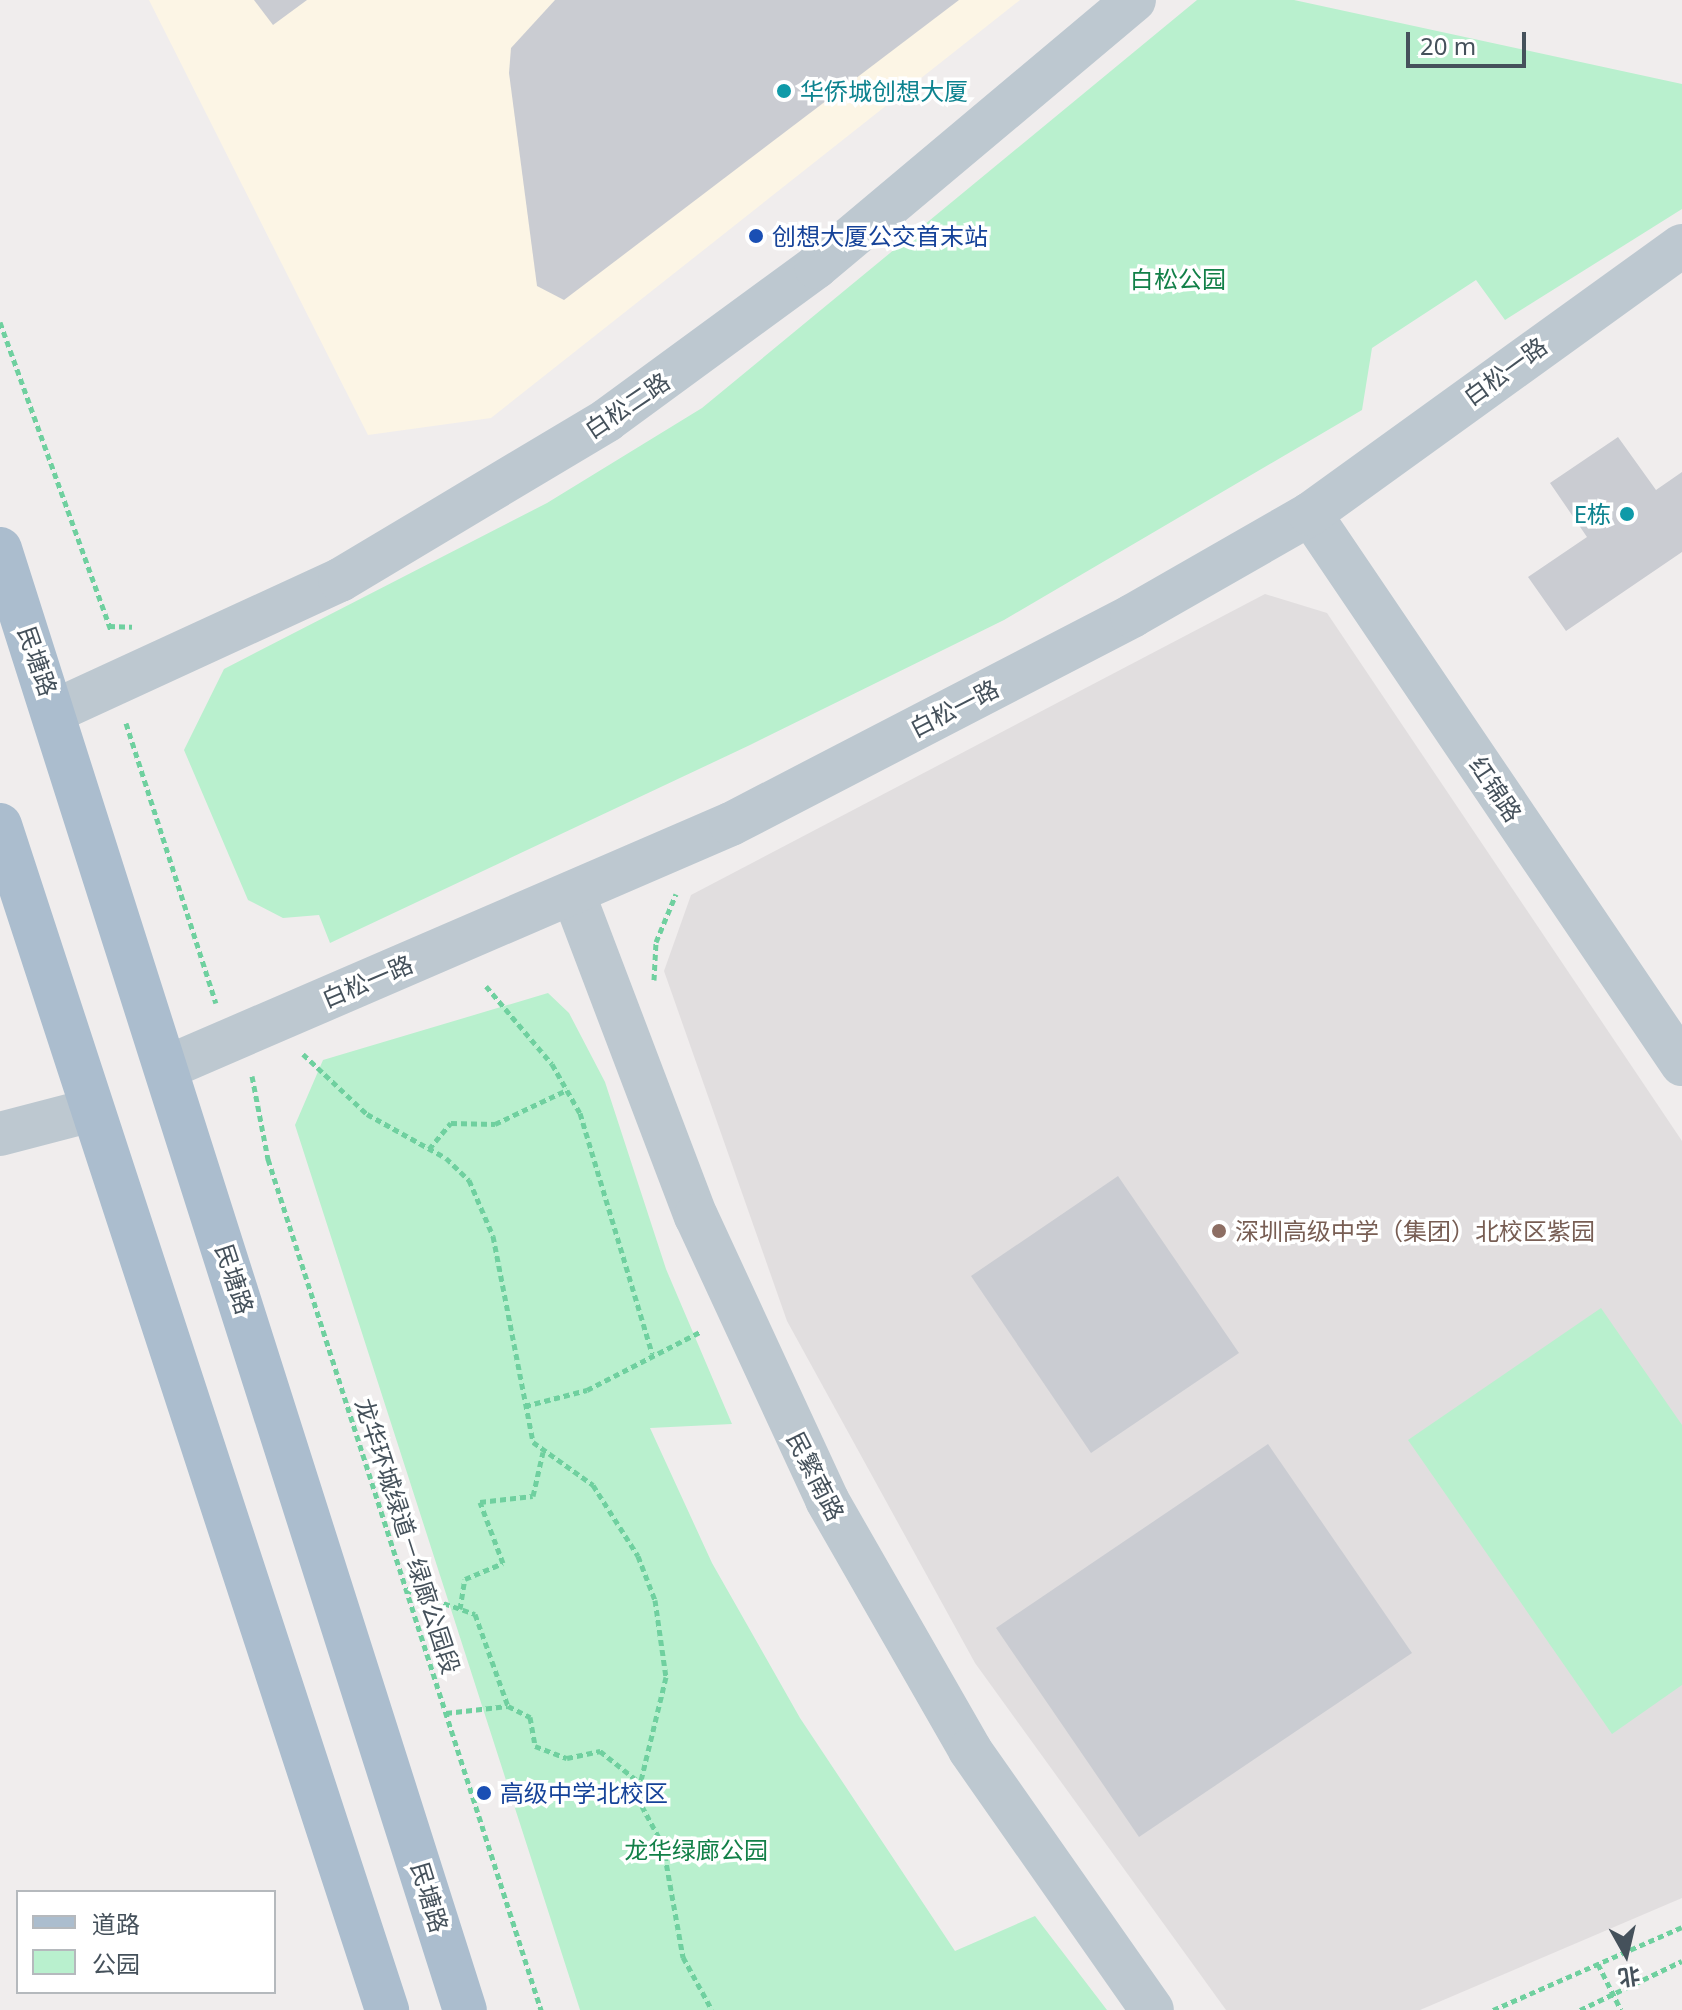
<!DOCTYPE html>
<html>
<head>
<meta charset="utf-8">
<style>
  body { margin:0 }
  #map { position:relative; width:1682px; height:2010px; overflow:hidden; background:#f0eded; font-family:"Noto Sans","Noto Sans SC",sans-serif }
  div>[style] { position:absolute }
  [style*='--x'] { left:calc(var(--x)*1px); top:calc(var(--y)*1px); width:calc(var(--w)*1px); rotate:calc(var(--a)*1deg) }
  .commercial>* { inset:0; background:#fcf5e5 }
  .education>* { inset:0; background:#e1dedf }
  .green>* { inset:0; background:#b9f0ce }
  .building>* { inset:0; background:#caccd2 }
  .path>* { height:5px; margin-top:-2.5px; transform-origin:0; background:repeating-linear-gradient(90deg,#6fd09f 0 6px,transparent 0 10px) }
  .minor>* { height:44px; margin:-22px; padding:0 22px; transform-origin:22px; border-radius:22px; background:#bdc8d0 }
  .major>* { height:44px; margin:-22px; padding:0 22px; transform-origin:22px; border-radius:22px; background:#abbdce }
  .path-bridge>* { height:5px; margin-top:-2.5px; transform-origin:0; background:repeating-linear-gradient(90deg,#6fd09f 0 6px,transparent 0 10px) }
  .dots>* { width:22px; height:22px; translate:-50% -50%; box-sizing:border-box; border:4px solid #fff; border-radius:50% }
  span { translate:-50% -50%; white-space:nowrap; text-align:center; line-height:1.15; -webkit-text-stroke:7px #fff; paint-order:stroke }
  .culture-label { font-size:24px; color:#0d838f }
  .left { translate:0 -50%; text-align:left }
  .right { translate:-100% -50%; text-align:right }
  .transit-label { font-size:24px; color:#164399 }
  .park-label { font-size:24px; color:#128048 }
  .street-label { font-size:24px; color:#45515b }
  .education-label { font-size:24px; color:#785e54 }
  .legend { position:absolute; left:16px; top:1890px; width:260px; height:104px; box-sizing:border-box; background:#fff; border:2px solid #b5b9bd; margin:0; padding:10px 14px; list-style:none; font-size:24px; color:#45515b }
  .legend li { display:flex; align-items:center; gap:16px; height:40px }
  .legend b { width:40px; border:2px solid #b5b9bd }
  .north { position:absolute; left:1586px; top:1914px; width:80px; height:80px; -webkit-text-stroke:6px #fff; paint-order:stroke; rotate:172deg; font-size:22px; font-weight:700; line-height:32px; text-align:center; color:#45515b }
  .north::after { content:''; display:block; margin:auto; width:28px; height:36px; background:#45515b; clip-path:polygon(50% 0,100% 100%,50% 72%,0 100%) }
  .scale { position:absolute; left:1406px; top:32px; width:120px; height:36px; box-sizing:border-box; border:4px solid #45515b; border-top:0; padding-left:10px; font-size:24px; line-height:28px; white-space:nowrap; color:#45515b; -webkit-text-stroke:6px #fff; paint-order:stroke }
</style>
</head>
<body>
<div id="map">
  <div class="commercial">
    <i style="clip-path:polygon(149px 0,1020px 0,491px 418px,368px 435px)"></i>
  </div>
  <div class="education">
    <i style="clip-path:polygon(1265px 594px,1327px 613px,1682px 1141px,1682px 1898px,1420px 2010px,1226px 2010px,975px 1663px,787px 1321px,664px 971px,691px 895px)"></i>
  </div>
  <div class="green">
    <i style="clip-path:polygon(1197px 0,1294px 0,1682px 84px,1682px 209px,1505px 320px,1476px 280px,1372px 348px,1362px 410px,1004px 620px,750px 745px,330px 943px,319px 915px,283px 918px,248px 900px,184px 750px,224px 669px,547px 503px,702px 408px)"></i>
    <i style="clip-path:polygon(548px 993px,569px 1013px,605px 1082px,666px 1269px,732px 1424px,650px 1428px,712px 1563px,800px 1718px,955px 1951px,1035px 1916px,1107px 2010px,580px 2010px,295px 1125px,323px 1060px)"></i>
    <i style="clip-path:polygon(1601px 1308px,1682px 1425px,1682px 1685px,1612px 1734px,1408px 1440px)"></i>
  </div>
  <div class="building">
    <i style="clip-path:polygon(254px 0,307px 0,273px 25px)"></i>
    <i style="clip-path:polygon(555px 0,959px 0,564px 300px,537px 286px,509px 73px,511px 48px)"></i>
    <i style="clip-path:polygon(1618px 437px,1656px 490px,1682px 472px,1682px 552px,1566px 631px,1528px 577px,1587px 537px,1550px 483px)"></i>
    <i style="clip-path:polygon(1118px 1176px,1239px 1353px,1091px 1453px,971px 1276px)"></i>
    <i style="clip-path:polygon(1268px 1444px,1412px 1653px,1139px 1837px,996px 1628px)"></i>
  </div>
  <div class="path">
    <i style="--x:0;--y:322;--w:328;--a:70.2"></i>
    <i style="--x:109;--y:626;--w:23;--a:2"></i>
    <i style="--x:126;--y:723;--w:294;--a:72.2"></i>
    <i style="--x:654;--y:980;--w:38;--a:-87"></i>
    <i style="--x:656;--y:942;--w:52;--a:-67.4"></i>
    <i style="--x:486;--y:986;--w:102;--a:49.8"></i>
    <i style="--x:552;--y:1064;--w:56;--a:60.3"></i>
    <i style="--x:580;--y:1113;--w:251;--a:73.3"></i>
    <i style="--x:303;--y:1054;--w:88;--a:43.2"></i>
    <i style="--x:367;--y:1114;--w:90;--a:29.1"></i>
    <i style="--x:446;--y:1158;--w:32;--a:44"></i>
    <i style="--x:469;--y:1180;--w:61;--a:66.8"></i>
    <i style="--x:493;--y:1236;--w:210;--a:79"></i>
    <i style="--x:533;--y:1442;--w:74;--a:35.6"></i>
    <i style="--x:593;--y:1485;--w:84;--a:57.6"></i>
    <i style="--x:638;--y:1556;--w:47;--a:68.9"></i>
    <i style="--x:655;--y:1600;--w:78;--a:81.9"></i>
    <i style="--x:666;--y:1677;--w:123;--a:103.6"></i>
    <i style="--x:637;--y:1797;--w:55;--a:61.6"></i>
    <i style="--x:663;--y:1845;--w:114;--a:79.9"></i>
    <i style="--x:683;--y:1957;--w:60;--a:61.3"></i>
    <i style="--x:252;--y:1076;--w:85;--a:79.1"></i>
    <i style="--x:268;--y:1159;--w:894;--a:72.21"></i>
    <i style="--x:429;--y:1149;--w:34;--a:-50"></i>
    <i style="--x:451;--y:1123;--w:44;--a:1.3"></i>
    <i style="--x:495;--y:1124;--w:80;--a:-25.3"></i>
    <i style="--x:525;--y:1406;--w:64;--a:-14.5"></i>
    <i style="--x:587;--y:1390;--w:129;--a:-27.2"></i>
    <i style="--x:406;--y:1590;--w:73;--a:19.2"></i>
    <i style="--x:475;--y:1614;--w:98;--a:70.3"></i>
    <i style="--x:460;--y:1609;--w:30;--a:-81"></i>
    <i style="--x:465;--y:1579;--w:41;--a:-22.8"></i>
    <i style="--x:503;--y:1563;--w:65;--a:-110.7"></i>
    <i style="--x:480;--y:1502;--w:53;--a:-6.5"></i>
    <i style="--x:533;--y:1496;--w:45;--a:-77.2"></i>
    <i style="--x:446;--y:1713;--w:62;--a:-6.4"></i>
    <i style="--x:508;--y:1706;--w:25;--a:27"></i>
    <i style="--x:530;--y:1717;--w:29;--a:80"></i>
    <i style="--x:535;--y:1746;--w:34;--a:21"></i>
    <i style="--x:567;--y:1758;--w:34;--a:-12"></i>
    <i style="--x:600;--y:1751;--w:50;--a:38.5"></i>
    <i style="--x:1493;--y:2010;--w:206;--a:-23.7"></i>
    <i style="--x:1580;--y:2010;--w:113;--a:-25.7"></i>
  </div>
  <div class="minor">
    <i style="--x:1310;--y:514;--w:664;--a:55.93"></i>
    <i style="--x:55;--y:711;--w:314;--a:-24.7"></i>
    <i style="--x:340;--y:580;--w:311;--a:-30.9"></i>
    <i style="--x:607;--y:420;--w:259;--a:-36.2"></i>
    <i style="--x:816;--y:267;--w:415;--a:-40"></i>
    <i style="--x:573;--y:893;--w:346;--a:69.2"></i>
    <i style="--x:696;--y:1216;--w:313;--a:65.2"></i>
    <i style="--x:827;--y:1500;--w:288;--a:60.2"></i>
    <i style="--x:970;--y:1750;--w:317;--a:55"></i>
    <i style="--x:168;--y:1067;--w:613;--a:-23.35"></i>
    <i style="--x:731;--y:824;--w:452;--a:-27.4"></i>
    <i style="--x:1132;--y:616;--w:205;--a:-29.8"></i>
    <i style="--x:1310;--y:514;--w:458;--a:-35.8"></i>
    <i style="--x:0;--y:1134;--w:95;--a:-14.6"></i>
  </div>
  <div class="major">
    <i style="--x:0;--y:549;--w:1533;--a:72.35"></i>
    <i style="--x:0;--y:825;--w:1247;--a:71.91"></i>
  </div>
  <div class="path-bridge">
    <i style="--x:1598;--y:1964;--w:51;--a:63.4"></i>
  </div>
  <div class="dots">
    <i style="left:784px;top:91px;background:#0f9aa8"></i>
    <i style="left:756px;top:236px;background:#1a4fb4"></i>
    <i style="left:1627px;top:514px;background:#0f9aa8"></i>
    <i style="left:1219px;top:1231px;background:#8d6e63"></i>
    <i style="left:484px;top:1793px;background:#1a4fb4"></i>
  </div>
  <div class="culture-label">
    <span class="left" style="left:800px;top:91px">华侨城创想大厦</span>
    <span class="right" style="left:1611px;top:514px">E栋</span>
  </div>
  <div class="transit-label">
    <span class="left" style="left:772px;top:236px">创想大厦公交首末站</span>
    <span class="left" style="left:500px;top:1793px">高级中学北校区</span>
  </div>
  <div class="park-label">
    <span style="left:1178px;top:279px">白松公园</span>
    <span style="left:696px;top:1850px">龙华绿廊公园</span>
  </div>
  <div class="street-label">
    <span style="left:1505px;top:371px;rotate:-36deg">白松一路</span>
    <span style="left:627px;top:405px;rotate:-34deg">白松二路</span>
    <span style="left:38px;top:661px;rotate:71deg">民塘路</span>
    <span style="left:954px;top:708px;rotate:-27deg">白松一路</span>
    <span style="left:1496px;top:789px;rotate:56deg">红锦路</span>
    <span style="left:367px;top:981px;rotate:-23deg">白松一路</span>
    <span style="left:235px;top:1279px;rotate:72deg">民塘路</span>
    <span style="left:816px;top:1476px;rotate:63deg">民繁南路</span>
    <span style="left:408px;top:1536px;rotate:72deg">龙华环城绿道－绿廊公园段</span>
    <span style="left:430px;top:1897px;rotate:73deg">民塘路</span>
  </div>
  <div class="education-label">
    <span class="left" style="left:1235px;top:1231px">深圳高级中学（集团）北校区紫园</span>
  </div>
  <ul class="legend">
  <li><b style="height:10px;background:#abbdce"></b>道路</li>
  <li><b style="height:22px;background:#b9f0ce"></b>公园</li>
  </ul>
  <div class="north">北</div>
  <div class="scale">20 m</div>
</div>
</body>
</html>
